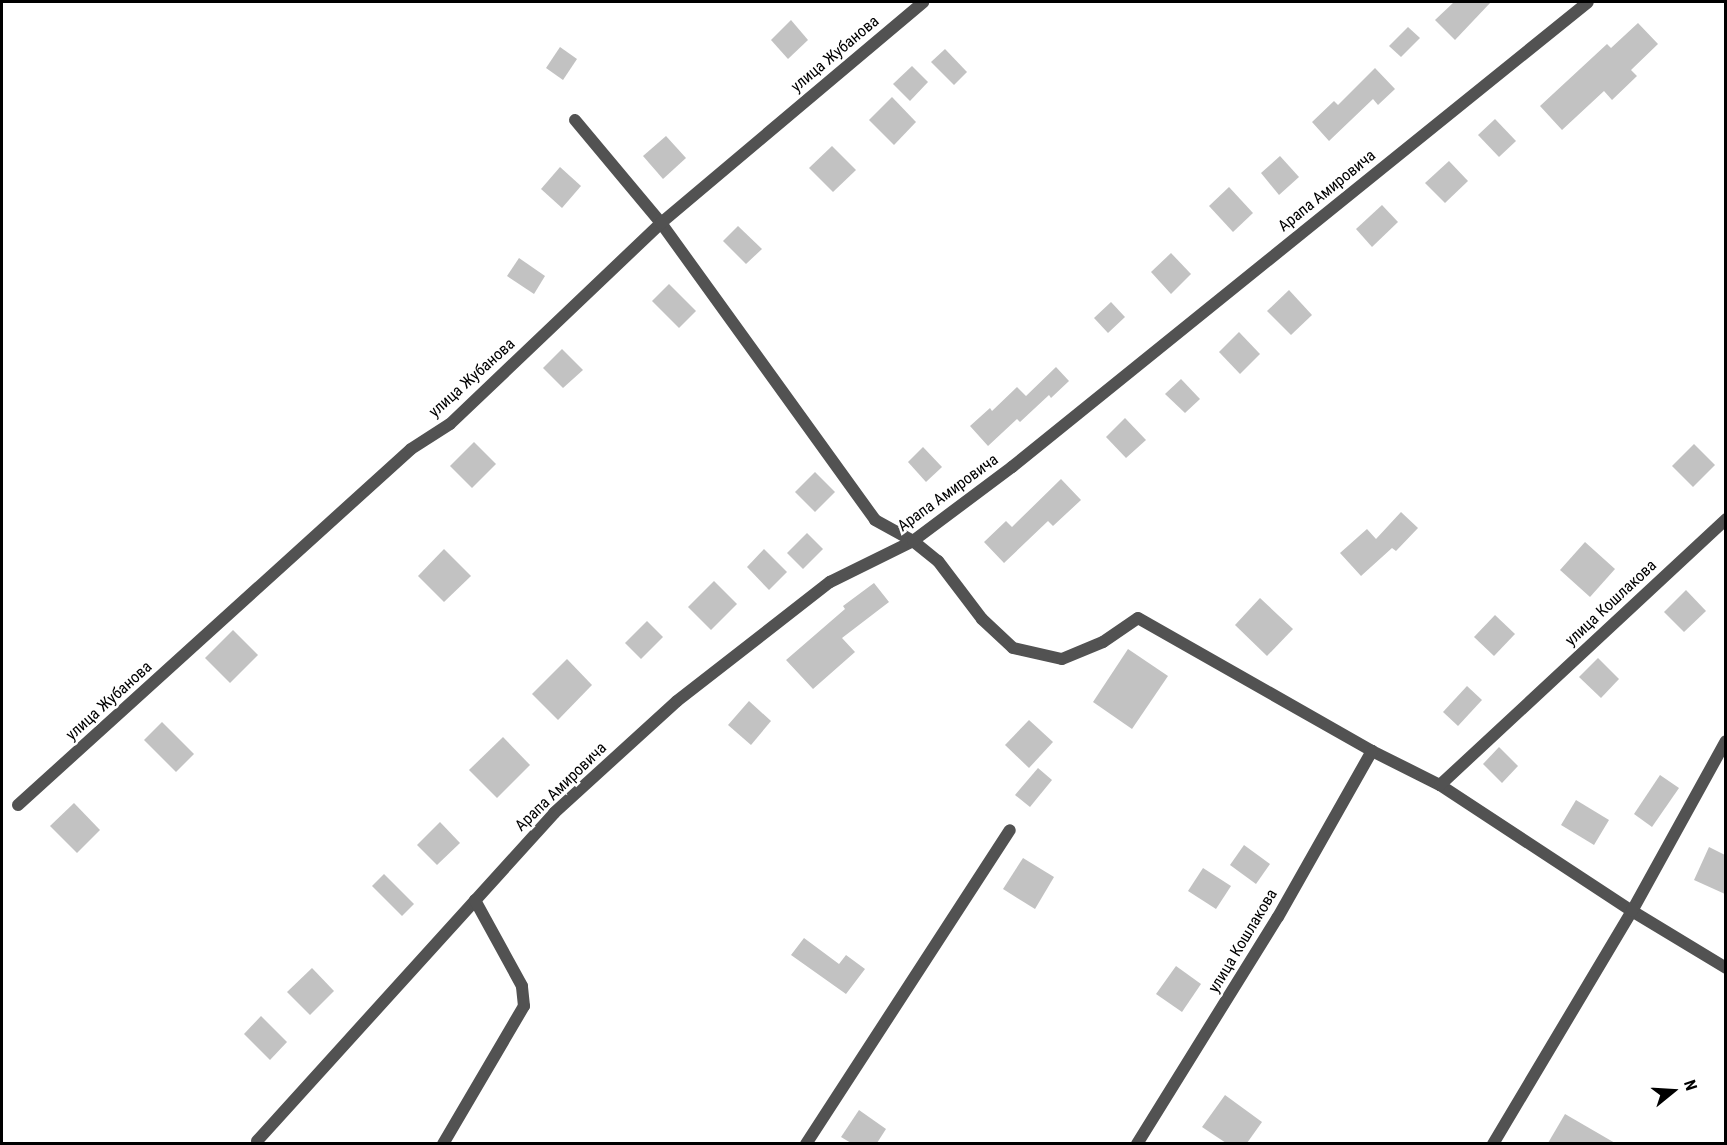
<!DOCTYPE html>
<html>
<head>
<meta charset="utf-8">
<style>
  body { margin:0 }
  #map { position:relative; width:1727px; height:1145px; overflow:hidden; background:#fff; font-family:"Roboto Condensed",sans-serif }
  div>[style] { position:absolute }
  [style*='--x'] { left:calc(var(--x)*1px); top:calc(var(--y)*1px); width:calc(var(--w)*1px); rotate:calc(var(--a)*1deg) }
  .building>* { inset:0; background:#c2c2c2 }
  .minor>* { height:12px; margin:-6px; padding:0 6px; transform-origin:6px; border-radius:6px; background:#525252 }
  span { translate:-50% -50%; white-space:nowrap; text-align:center; line-height:1.15; -webkit-text-stroke:5px #fff; paint-order:stroke }
  .street-label { font-size:16px; color:#000 }
  .frame { position:absolute; inset:0; border:3px solid #000; pointer-events:none }
  .north { position:absolute; left:1643px; top:1061px; width:60px; height:60px; -webkit-text-stroke:4px #fff; paint-order:stroke; rotate:72deg; font-size:16px; font-weight:700; line-height:24px; text-align:center; color:#000 }
  .north::after { content:''; display:block; margin:auto; width:21px; height:27px; background:#000; clip-path:polygon(50% 0,100% 100%,50% 72%,0 100%) }
</style>
</head>
<body>
<div id="map">
  <div class="building">
    <i style="clip-path:polygon(1454px 2px,1491px 2px,1455px 40px,1435px 20px)"></i>
    <i style="clip-path:polygon(791px 20px,808px 40px,788px 59px,771px 40px)"></i>
    <i style="clip-path:polygon(1638px 23px,1658px 44px,1631px 70px,1637px 76px,1612px 100px,1604px 91px,1562px 130px,1540px 106px,1607px 44px,1611px 48px)"></i>
    <i style="clip-path:polygon(1408px 27px,1420px 38px,1401px 57px,1389px 46px)"></i>
    <i style="clip-path:polygon(560px 47px,577px 59px,563px 80px,546px 68px)"></i>
    <i style="clip-path:polygon(945px 49px,967px 72px,954px 85px,931px 62px)"></i>
    <i style="clip-path:polygon(912px 66px,928px 82px,910px 101px,893px 84px)"></i>
    <i style="clip-path:polygon(1375px 68px,1395px 89px,1378px 105px,1373px 99px,1329px 141px,1312px 122px,1334px 101px,1338px 105px)"></i>
    <i style="clip-path:polygon(892px 97px,916px 122px,894px 145px,869px 120px)"></i>
    <i style="clip-path:polygon(1495px 119px,1516px 141px,1499px 157px,1478px 135px)"></i>
    <i style="clip-path:polygon(666px 136px,686px 158px,663px 179px,643px 156px)"></i>
    <i style="clip-path:polygon(832px 146px,856px 170px,833px 192px,809px 168px)"></i>
    <i style="clip-path:polygon(1280px 156px,1299px 177px,1279px 195px,1261px 173px)"></i>
    <i style="clip-path:polygon(1449px 161px,1468px 181px,1445px 203px,1425px 183px)"></i>
    <i style="clip-path:polygon(560px 167px,581px 186px,562px 208px,541px 189px)"></i>
    <i style="clip-path:polygon(1229px 187px,1253px 213px,1233px 232px,1209px 206px)"></i>
    <i style="clip-path:polygon(1382px 205px,1398px 222px,1372px 247px,1356px 229px)"></i>
    <i style="clip-path:polygon(738px 226px,762px 249px,746px 264px,723px 241px)"></i>
    <i style="clip-path:polygon(1171px 253px,1191px 274px,1171px 294px,1151px 272px)"></i>
    <i style="clip-path:polygon(519px 258px,545px 276px,534px 294px,507px 276px)"></i>
    <i style="clip-path:polygon(669px 284px,696px 311px,679px 328px,652px 301px)"></i>
    <i style="clip-path:polygon(1289px 290px,1312px 315px,1291px 335px,1267px 311px)"></i>
    <i style="clip-path:polygon(1111px 302px,1125px 317px,1108px 333px,1094px 318px)"></i>
    <i style="clip-path:polygon(1239px 332px,1260px 354px,1240px 374px,1219px 352px)"></i>
    <i style="clip-path:polygon(562px 349px,583px 370px,563px 388px,543px 368px)"></i>
    <i style="clip-path:polygon(1056px 367px,1069px 381px,1051px 398px,1049px 395px,1020px 422px,1017px 419px,988px 446px,970px 426px,990px 408px,992px 411px,1017px 387px,1026px 396px)"></i>
    <i style="clip-path:polygon(1181px 379px,1200px 399px,1185px 413px,1165px 394px)"></i>
    <i style="clip-path:polygon(1125px 418px,1146px 440px,1126px 458px,1106px 437px)"></i>
    <i style="clip-path:polygon(474px 442px,496px 464px,472px 488px,450px 466px)"></i>
    <i style="clip-path:polygon(1694px 444px,1715px 465px,1693px 487px,1672px 466px)"></i>
    <i style="clip-path:polygon(923px 447px,942px 467px,926px 482px,908px 462px)"></i>
    <i style="clip-path:polygon(815px 472px,835px 492px,815px 512px,795px 492px)"></i>
    <i style="clip-path:polygon(1061px 479px,1081px 500px,1053px 526px,1048px 521px,1004px 563px,984px 542px,1006px 521px,1012px 527px)"></i>
    <i style="clip-path:polygon(1401px 512px,1418px 528px,1396px 551px,1392px 548px,1361px 576px,1340px 553px,1367px 529px,1376px 539px)"></i>
    <i style="clip-path:polygon(807px 533px,823px 549px,803px 569px,787px 553px)"></i>
    <i style="clip-path:polygon(1585px 542px,1615px 569px,1590px 597px,1560px 570px)"></i>
    <i style="clip-path:polygon(444px 549px,471px 576px,444px 602px,418px 576px)"></i>
    <i style="clip-path:polygon(764px 549px,787px 572px,769px 590px,747px 567px)"></i>
    <i style="clip-path:polygon(714px 581px,737px 604px,711px 630px,688px 607px)"></i>
    <i style="clip-path:polygon(874px 583px,889px 602px,842px 638px,855px 652px,813px 689px,786px 660px,845px 609px,843px 606px)"></i>
    <i style="clip-path:polygon(1686px 590px,1706px 611px,1684px 632px,1664px 612px)"></i>
    <i style="clip-path:polygon(1260px 598px,1293px 629px,1267px 656px,1235px 625px)"></i>
    <i style="clip-path:polygon(1495px 615px,1515px 634px,1494px 656px,1474px 637px)"></i>
    <i style="clip-path:polygon(647px 621px,663px 637px,641px 659px,625px 643px)"></i>
    <i style="clip-path:polygon(233px 630px,258px 655px,230px 683px,205px 658px)"></i>
    <i style="clip-path:polygon(1128px 649px,1168px 676px,1132px 729px,1093px 702px)"></i>
    <i style="clip-path:polygon(1598px 658px,1619px 679px,1601px 698px,1579px 677px)"></i>
    <i style="clip-path:polygon(567px 659px,592px 685px,558px 720px,532px 694px)"></i>
    <i style="clip-path:polygon(1467px 686px,1482px 700px,1458px 726px,1443px 712px)"></i>
    <i style="clip-path:polygon(749px 701px,771px 721px,751px 745px,728px 725px)"></i>
    <i style="clip-path:polygon(1029px 720px,1053px 742px,1029px 768px,1005px 745px)"></i>
    <i style="clip-path:polygon(162px 722px,194px 754px,176px 772px,144px 740px)"></i>
    <i style="clip-path:polygon(503px 737px,530px 765px,497px 798px,469px 770px)"></i>
    <i style="clip-path:polygon(1499px 747px,1518px 766px,1502px 783px,1483px 764px)"></i>
    <i style="clip-path:polygon(1038px 768px,1052px 780px,1030px 807px,1015px 795px)"></i>
    <i style="clip-path:polygon(1660px 775px,1679px 788px,1652px 827px,1634px 814px)"></i>
    <i style="clip-path:polygon(1576px 800px,1609px 820px,1594px 845px,1561px 825px)"></i>
    <i style="clip-path:polygon(74px 803px,100px 830px,77px 853px,50px 826px)"></i>
    <i style="clip-path:polygon(440px 822px,460px 843px,437px 865px,417px 845px)"></i>
    <i style="clip-path:polygon(1244px 845px,1270px 864px,1256px 884px,1230px 865px)"></i>
    <i style="clip-path:polygon(1709px 847px,1725px 855px,1725px 894px,1694px 880px)"></i>
    <i style="clip-path:polygon(1023px 858px,1054px 877px,1035px 909px,1003px 889px)"></i>
    <i style="clip-path:polygon(1203px 868px,1231px 886px,1216px 909px,1188px 891px)"></i>
    <i style="clip-path:polygon(384px 874px,414px 904px,402px 916px,372px 886px)"></i>
    <i style="clip-path:polygon(804px 938px,839px 964px,846px 955px,865px 969px,846px 994px,791px 955px)"></i>
    <i style="clip-path:polygon(1176px 966px,1201px 984px,1182px 1012px,1156px 994px)"></i>
    <i style="clip-path:polygon(312px 968px,334px 991px,310px 1015px,287px 992px)"></i>
    <i style="clip-path:polygon(261px 1016px,287px 1042px,270px 1060px,244px 1034px)"></i>
    <i style="clip-path:polygon(1225px 1095px,1262px 1122px,1247px 1143px,1226px 1143px,1202px 1127px)"></i>
    <i style="clip-path:polygon(859px 1110px,886px 1129px,877px 1143px,851px 1143px,841px 1137px)"></i>
    <i style="clip-path:polygon(1565px 1114px,1615px 1143px,1548px 1143px)"></i>
  </div>
  <div class="minor">
    <i style="--x:575;--y:120;--w:134;--a:50.1"></i>
    <i style="--x:661;--y:223;--w:366;--a:54.2"></i>
    <i style="--x:875;--y:520;--w:43;--a:28.9"></i>
    <i style="--x:913;--y:541;--w:32;--a:39"></i>
    <i style="--x:938;--y:561;--w:73;--a:52.8"></i>
    <i style="--x:982;--y:619;--w:42;--a:43.1"></i>
    <i style="--x:1013;--y:648;--w:50;--a:12.7"></i>
    <i style="--x:1062;--y:659;--w:44;--a:-22.5"></i>
    <i style="--x:1103;--y:642;--w:42;--a:-34.4"></i>
    <i style="--x:1138;--y:618;--w:269;--a:29.6"></i>
    <i style="--x:1372;--y:751;--w:76;--a:26.6"></i>
    <i style="--x:1440;--y:785;--w:230;--a:33.3"></i>
    <i style="--x:1632;--y:911;--w:110;--a:31.2"></i>
    <i style="--x:1440;--y:785;--w:391;--a:-42.9"></i>
    <i style="--x:18;--y:805;--w:530;--a:-42.17"></i>
    <i style="--x:411;--y:449;--w:46;--a:-32.7"></i>
    <i style="--x:450;--y:424;--w:291;--a:-43.6"></i>
    <i style="--x:661;--y:223;--w:343;--a:-40.1"></i>
    <i style="--x:257;--y:1141;--w:442;--a:-47.8"></i>
    <i style="--x:554;--y:813;--w:166;--a:-42.3"></i>
    <i style="--x:677;--y:701;--w:194;--a:-37.9"></i>
    <i style="--x:830;--y:582;--w:93;--a:-26.3"></i>
    <i style="--x:913;--y:541;--w:124;--a:-36.8"></i>
    <i style="--x:1012;--y:467;--w:740;--a:-38.91"></i>
    <i style="--x:443;--y:1144;--w:160;--a:-59.6"></i>
    <i style="--x:524;--y:1006;--w:20;--a:-96"></i>
    <i style="--x:522;--y:986;--w:98;--a:-118.7"></i>
    <i style="--x:806;--y:1144;--w:374;--a:-57"></i>
    <i style="--x:1137;--y:1144;--w:267;--a:-58.2"></i>
    <i style="--x:1278;--y:917;--w:191;--a:-60.5"></i>
    <i style="--x:1493;--y:1144;--w:271;--a:-59.2"></i>
    <i style="--x:1632;--y:911;--w:194;--a:-61.1"></i>
  </div>
  <div class="street-label">
    <span style="left:835px;top:54px;rotate:-40deg">улица Жубанова</span>
    <span style="left:1327px;top:191px;rotate:-39deg">Арапа Амировича</span>
    <span style="left:472px;top:378px;rotate:-42deg">улица Жубанова</span>
    <span style="left:948px;top:493px;rotate:-36deg">Арапа Амировича</span>
    <span style="left:1611px;top:603px;rotate:-43deg">улица Кошлакова</span>
    <span style="left:109px;top:701px;rotate:-42deg">улица Жубанова</span>
    <span style="left:561px;top:787px;rotate:-44deg">Арапа Амировича</span>
    <span style="left:1243px;top:941px;rotate:-59deg">улица Кошлакова</span>
  </div>
  <div class="frame"></div>
  <div class="north">N</div>
</div>
</body>
</html>
